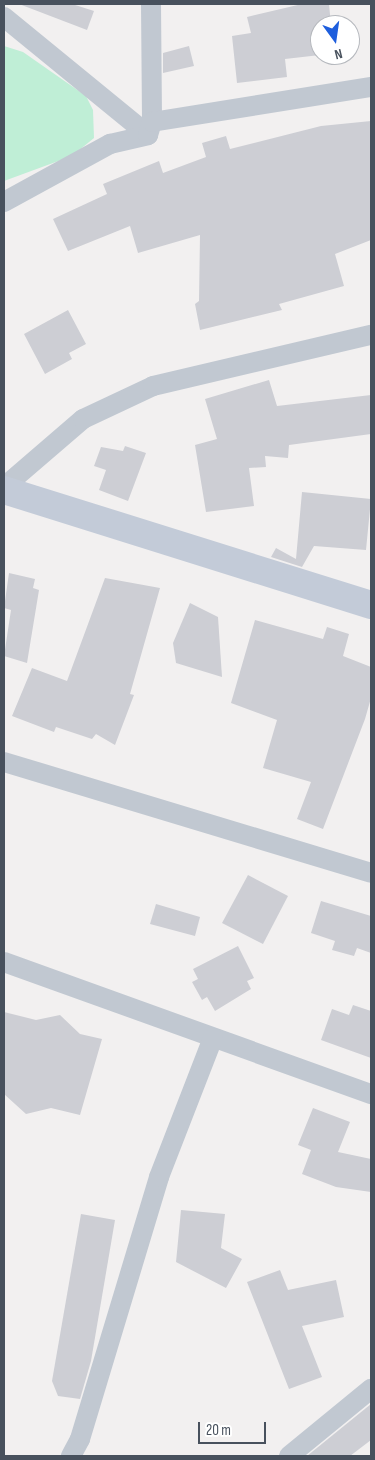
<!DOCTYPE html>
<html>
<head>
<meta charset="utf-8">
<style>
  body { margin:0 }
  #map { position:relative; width:375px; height:1460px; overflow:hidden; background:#f2f0f0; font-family:"Sofia Sans Condensed",sans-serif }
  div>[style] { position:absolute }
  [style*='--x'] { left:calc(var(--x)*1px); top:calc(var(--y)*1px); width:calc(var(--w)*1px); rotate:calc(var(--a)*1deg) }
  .green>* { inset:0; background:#bfeed6 }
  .building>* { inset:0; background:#cdced4 }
  .street>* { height:20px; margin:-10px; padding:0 10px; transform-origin:10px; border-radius:10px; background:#c1c8d1 }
  .secondary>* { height:28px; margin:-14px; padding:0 14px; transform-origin:14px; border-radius:14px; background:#c3cbd8 }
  span { translate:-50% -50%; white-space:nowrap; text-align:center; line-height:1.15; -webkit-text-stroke:5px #fff; paint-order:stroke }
  .frame { position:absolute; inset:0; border:5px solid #48515d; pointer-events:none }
  .north { position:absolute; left:310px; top:15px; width:50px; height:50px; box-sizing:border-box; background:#fff; border:1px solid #b6b9be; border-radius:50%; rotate:166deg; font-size:14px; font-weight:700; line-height:20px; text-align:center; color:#48515d }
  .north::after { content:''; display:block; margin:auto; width:18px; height:22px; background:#1e5edd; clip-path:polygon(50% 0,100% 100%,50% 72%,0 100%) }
  .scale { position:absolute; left:198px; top:1422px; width:68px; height:22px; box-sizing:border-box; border:2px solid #48515d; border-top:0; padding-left:6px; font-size:15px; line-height:18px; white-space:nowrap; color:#48515d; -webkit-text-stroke:4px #fff; paint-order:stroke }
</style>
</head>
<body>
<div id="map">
  <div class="green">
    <i style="clip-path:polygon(4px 46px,23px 52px,86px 96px,93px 110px,94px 138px,72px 156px,4px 181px)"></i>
  </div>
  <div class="building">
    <i style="clip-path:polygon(19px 4px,72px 4px,94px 11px,87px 30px)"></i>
    <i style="clip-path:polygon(302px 4px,329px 4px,331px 25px,320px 25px,320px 55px,285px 59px,287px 77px,237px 83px,232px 36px,251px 33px,247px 17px)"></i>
    <i style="clip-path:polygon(189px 46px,194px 66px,163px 73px,163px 53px)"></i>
    <i style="clip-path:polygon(371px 121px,371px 240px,335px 254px,344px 286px,279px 304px,282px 310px,200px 330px,195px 304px,199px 301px,200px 235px,138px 253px,130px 226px,68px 251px,53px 219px,107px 194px,103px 184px,159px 161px,163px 173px,206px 157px,202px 143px,226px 136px,230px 149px,321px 126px)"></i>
    <i style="clip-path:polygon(68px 310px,86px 344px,69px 353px,72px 359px,45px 374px,24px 334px)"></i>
    <i style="clip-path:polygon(269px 380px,277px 406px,371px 395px,371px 434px,289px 445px,288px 458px,265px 456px,266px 467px,249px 468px,254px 506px,206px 512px,195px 445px,217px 439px,205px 399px)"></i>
    <i style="clip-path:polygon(125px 446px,146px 453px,128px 501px,99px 490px,106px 470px,94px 466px,101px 447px,123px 451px)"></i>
    <i style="clip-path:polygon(302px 492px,371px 499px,366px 550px,314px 546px,302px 567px,271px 557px,276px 548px,296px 559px)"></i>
    <i style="clip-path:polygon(9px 573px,35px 579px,33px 588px,39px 590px,27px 663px,4px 656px,11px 610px,4px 608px)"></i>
    <i style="clip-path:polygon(105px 578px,160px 588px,130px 694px,134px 695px,115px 745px,96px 734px,92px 739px,56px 727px,54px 732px,12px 716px,32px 668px,67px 681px)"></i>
    <i style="clip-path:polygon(190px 603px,218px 617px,222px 677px,176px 663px,173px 643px)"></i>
    <i style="clip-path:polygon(255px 620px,323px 639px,327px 627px,349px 634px,343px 656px,371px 667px,371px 698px,365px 719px,323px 829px,297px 819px,311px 782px,263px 768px,277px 720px,231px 703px)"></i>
    <i style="clip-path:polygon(248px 875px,288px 896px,263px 944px,222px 923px)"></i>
    <i style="clip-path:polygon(321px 901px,371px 916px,371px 953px,357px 948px,354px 956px,332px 950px,335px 941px,311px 933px)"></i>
    <i style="clip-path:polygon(156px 904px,200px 917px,195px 936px,150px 924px)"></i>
    <i style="clip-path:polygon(238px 946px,254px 978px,247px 981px,251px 989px,215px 1011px,207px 997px,202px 1000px,192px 982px,198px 979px,193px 969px)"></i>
    <i style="clip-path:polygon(353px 1005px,371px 1011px,371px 1058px,321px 1040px,332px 1009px,349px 1015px)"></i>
    <i style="clip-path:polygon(4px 1012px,36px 1020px,60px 1015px,80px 1034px,102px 1039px,80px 1115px,51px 1108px,26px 1114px,4px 1094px)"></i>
    <i style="clip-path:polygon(313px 1108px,350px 1122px,338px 1152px,371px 1159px,371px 1192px,336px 1187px,302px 1174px,311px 1150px,298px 1145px)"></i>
    <i style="clip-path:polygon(181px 1210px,225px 1214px,221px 1248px,242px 1259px,226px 1288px,176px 1262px)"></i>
    <i style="clip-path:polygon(81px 1214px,115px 1220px,91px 1361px,80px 1399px,58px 1396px,52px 1381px)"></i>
    <i style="clip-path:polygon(280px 1270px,288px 1290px,336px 1280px,344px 1317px,302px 1326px,322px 1377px,289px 1389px,247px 1282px)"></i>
    <i style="clip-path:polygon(371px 1404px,371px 1440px,350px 1456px,307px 1456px)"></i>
  </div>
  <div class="street">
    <i style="--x:151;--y:4;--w:118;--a:89.5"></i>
    <i style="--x:4;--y:17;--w:186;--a:39.3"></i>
    <i style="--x:4;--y:202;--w:121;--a:-28.7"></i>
    <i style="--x:110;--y:144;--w:39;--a:-13"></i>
    <i style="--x:148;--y:135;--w:14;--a:-73"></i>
    <i style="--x:152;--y:122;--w:222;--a:-9.1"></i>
    <i style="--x:4;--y:487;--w:104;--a:-40.7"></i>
    <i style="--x:83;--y:419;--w:77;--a:-25.2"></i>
    <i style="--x:153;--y:386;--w:224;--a:-13.2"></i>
    <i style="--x:4;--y:762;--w:383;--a:16.8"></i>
    <i style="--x:4;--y:962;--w:390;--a:19.8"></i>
    <i style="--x:71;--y:1456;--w:19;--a:-62"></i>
    <i style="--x:80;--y:1439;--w:274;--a:-73.2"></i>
    <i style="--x:159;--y:1177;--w:149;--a:-68.8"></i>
    <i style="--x:289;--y:1456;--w:106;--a:-39.3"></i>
  </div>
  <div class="secondary">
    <i style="--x:4;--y:490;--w:385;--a:17.4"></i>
  </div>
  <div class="frame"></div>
  <div class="north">N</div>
  <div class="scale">20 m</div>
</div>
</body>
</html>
